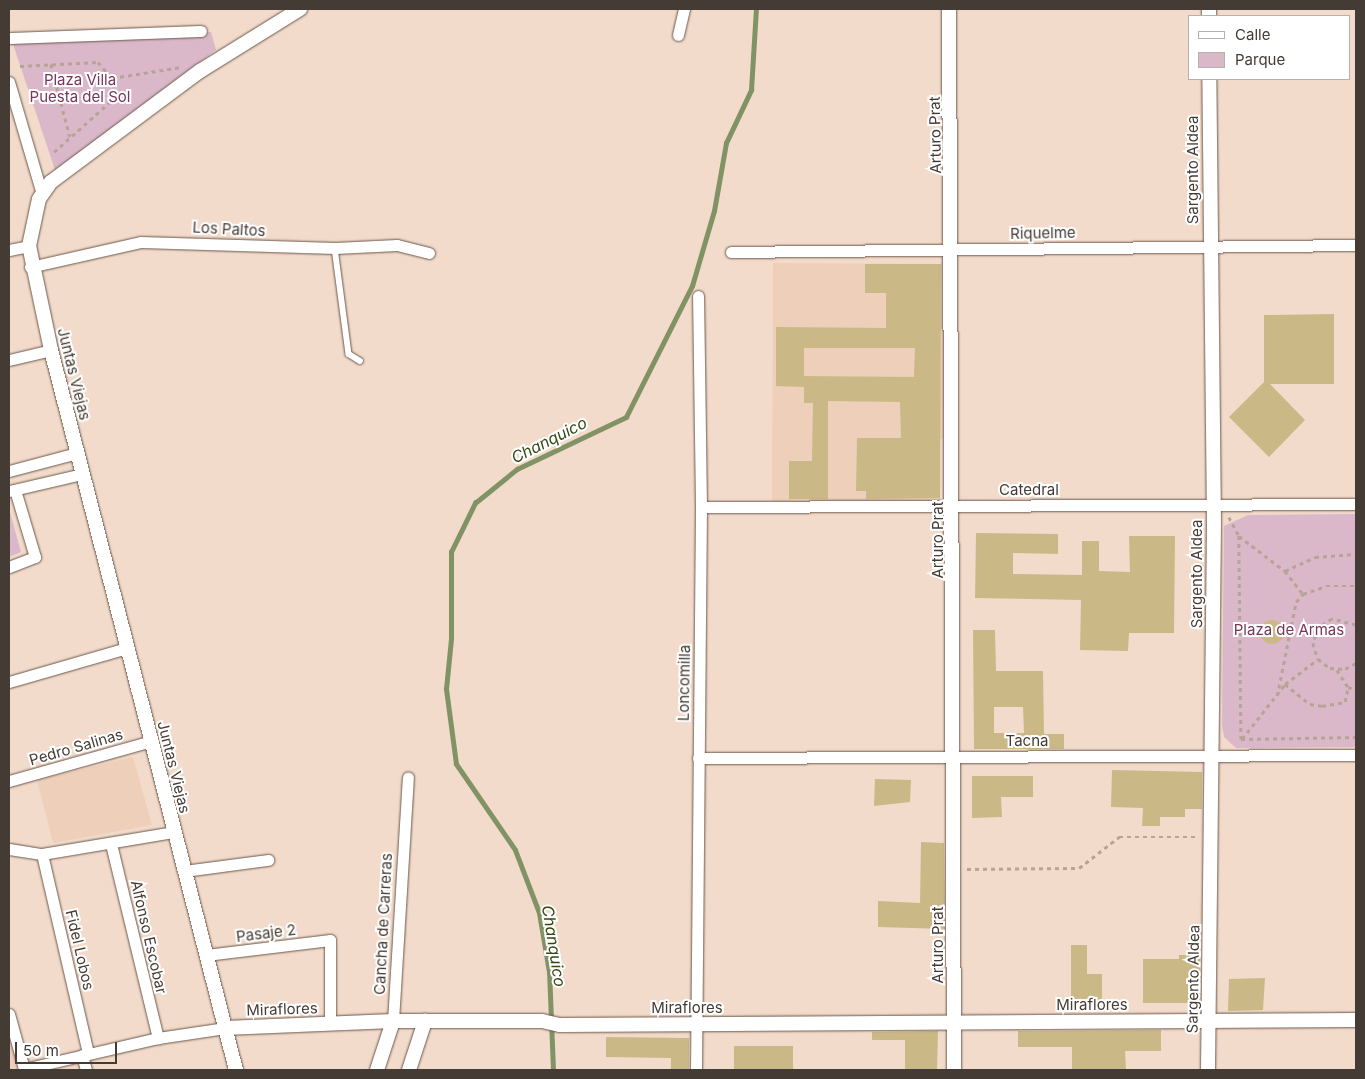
<!DOCTYPE html>
<html>
<head>
<meta charset="utf-8">
<style>
  body { margin:0 }
  #map { position:relative; width:1365px; height:1079px; overflow:hidden; background:#f2dbcb; font-family:Inter,sans-serif }
  div>[style] { position:absolute }
  [style*='--x'] { left:calc(var(--x)*1px); top:calc(var(--y)*1px); width:calc(var(--w)*1px); rotate:calc(var(--a)*1deg) }
  .built>* { inset:0; background:#edcfba }
  .green>* { inset:0; background:#dbb8c9 }
  .stream>* { height:4.5px; margin:-2.25px; padding:0 2.25px; transform-origin:2.25px; border-radius:2.25px; background:#819365 }
  .building>* { inset:0; background:#cab987 }
  .round { border-radius:50% }
  .path>* { height:2.5px; margin-top:-1.25px; transform-origin:0; background:repeating-linear-gradient(90deg,#b6a497 0 4px,transparent 0 8px) }
  .roads { filter:drop-shadow(0 0 1px #6b574a) drop-shadow(0 0 1px #6b574a) }
  .service>* { height:5.5px; margin:-2.75px; padding:0 2.75px; transform-origin:2.75px; border-radius:2.75px; background:#fff }
  .minor>* { height:11px; margin:-5.5px; padding:0 5.5px; transform-origin:5.5px; border-radius:5.5px; background:#fff }
  .tertiary>* { height:14px; margin:-7px; padding:0 7px; transform-origin:7px; border-radius:7px; background:#fff }
  span { translate:-50% -50%; white-space:nowrap; text-align:center; line-height:1.15; -webkit-text-stroke:4px #fff; paint-order:stroke }
  .park-label { font-size:15px; color:#76375a }
  .street-label { font-size:15px; color:#443b34 }
  .water-label { font-size:16px; color:#364813; font-style:italic }
  .frame { position:absolute; inset:0; border:10px solid #443b34; pointer-events:none }
  .legend { position:absolute; left:1188px; top:15px; width:162px; height:65px; box-sizing:border-box; background:#fff; border:1px solid #b4b1ae; margin:0; padding:6px 9px; list-style:none; font-size:15px; color:#443b34 }
  .legend li { display:flex; align-items:center; gap:10px; height:25px }
  .legend b { width:25px; border:1px solid #b4b1ae }
  .scale { position:absolute; left:15px; top:1042px; width:102px; height:22px; box-sizing:border-box; border:2px solid #443b34; border-top:0; padding-left:6px; font-size:15px; line-height:18px; white-space:nowrap; color:#443b34; -webkit-text-stroke:4px #fff; paint-order:stroke }
</style>
</head>
<body>
<div id="map">
  <div class="built">
    <i style="clip-path:polygon(773px 263px,949px 264px,948px 439px,940px 439px,940px 502px,772px 501px)"></i>
    <i style="clip-path:polygon(133px 757px,152px 825px,53px 843px,37px 780px)"></i>
    <i style="clip-path:polygon(9px 1018px,22px 1068px,16px 1070px,9px 1070px)"></i>
  </div>
  <div class="green">
    <i style="clip-path:polygon(211px 32px,216px 50px,55px 170px,11px 38px)"></i>
    <i style="clip-path:polygon(9px 509px,21px 552px,9px 557px)"></i>
    <i style="clip-path:polygon(1356px 514px,1356px 747px,1236px 748px,1224px 737px,1222px 724px,1224px 526px,1248px 515px)"></i>
  </div>
  <div class="stream">
    <i style="--x:553;--y:1070;--w:98;--a:-92.3"></i>
    <i style="--x:549;--y:972;--w:60;--a:-99.6"></i>
    <i style="--x:539;--y:913;--w:67;--a:-110.9"></i>
    <i style="--x:515;--y:850;--w:104;--a:-124.5"></i>
    <i style="--x:456;--y:764;--w:76;--a:-97.6"></i>
    <i style="--x:446;--y:689;--w:50;--a:-84.3"></i>
    <i style="--x:451;--y:639;--w:87;--a:-90"></i>
    <i style="--x:451;--y:552;--w:55;--a:-63.9"></i>
    <i style="--x:475;--y:503;--w:54;--a:-39"></i>
    <i style="--x:517;--y:469;--w:121;--a:-25.5"></i>
    <i style="--x:626;--y:417;--w:147;--a:-63.3"></i>
    <i style="--x:692;--y:286;--w:78;--a:-73.7"></i>
    <i style="--x:714;--y:211;--w:69;--a:-80"></i>
    <i style="--x:726;--y:143;--w:59;--a:-64.7"></i>
    <i style="--x:751;--y:90;--w:81;--a:-86.5"></i>
  </div>
  <div class="building">
    <i style="clip-path:polygon(evenodd,865px 264px,941px 264px,940px 498px,866px 499px,866px 491px,856px 491px,857px 438px,901px 438px,900px 402px,828px 401px,828px 499px,789px 499px,789px 461px,812px 461px,813px 403px,804px 403px,804px 387px,776px 386px,776px 327px,886px 328px,886px 293px,865px 293px,865px 264px,804px 348px,915px 348px,914px 377px,804px 376px,804px 348px)"></i>
    <i style="clip-path:polygon(1334px 314px,1334px 384px,1270px 384px,1305px 420px,1269px 457px,1229px 417px,1264px 382px,1264px 315px)"></i>
    <i style="clip-path:polygon(976px 533px,1058px 534px,1058px 554px,1013px 553px,1013px 574px,1082px 575px,1082px 541px,1099px 541px,1099px 571px,1130px 572px,1129px 536px,1175px 536px,1174px 633px,1129px 633px,1128px 651px,1080px 650px,1081px 600px,975px 598px)"></i>
    <i class="round" style="left:1260px;top:620px;width:24px;height:24px"></i>
    <i style="clip-path:polygon(evenodd,973px 630px,995px 630px,996px 671px,1043px 671px,1044px 734px,1064px 734px,1064px 749px,974px 749px,973px 630px,994px 707px,1023px 707px,1024px 733px,994px 733px,994px 707px)"></i>
    <i style="clip-path:polygon(1112px 770px,1202px 772px,1202px 809px,1185px 809px,1185px 817px,1160px 817px,1160px 826px,1142px 826px,1143px 808px,1111px 807px)"></i>
    <i style="clip-path:polygon(972px 776px,1033px 776px,1033px 797px,1001px 797px,1002px 817px,972px 818px)"></i>
    <i style="clip-path:polygon(875px 779px,911px 780px,910px 802px,874px 806px)"></i>
    <i style="clip-path:polygon(921px 842px,944px 843px,945px 929px,878px 927px,878px 901px,920px 903px)"></i>
    <i style="clip-path:polygon(1071px 945px,1087px 945px,1087px 974px,1102px 974px,1102px 1001px,1071px 1001px)"></i>
    <i style="clip-path:polygon(1179px 955px,1200px 955px,1200px 1003px,1143px 1003px,1143px 959px,1179px 959px)"></i>
    <i style="clip-path:polygon(1265px 978px,1263px 1010px,1228px 1011px,1229px 979px)"></i>
    <i style="clip-path:polygon(1161px 1030px,1161px 1051px,1125px 1051px,1126px 1070px,1072px 1070px,1072px 1047px,1018px 1047px,1018px 1031px)"></i>
    <i style="clip-path:polygon(938px 1031px,937px 1070px,905px 1070px,905px 1040px,872px 1040px,872px 1032px)"></i>
    <i style="clip-path:polygon(606px 1037px,689px 1038px,689px 1070px,671px 1070px,671px 1058px,606px 1057px)"></i>
    <i style="clip-path:polygon(734px 1046px,793px 1046px,793px 1070px,734px 1070px)"></i>
  </div>
  <div class="path">
    <i style="--x:51;--y:64;--w:75;--a:75.4"></i>
    <i style="--x:20;--y:66;--w:78;--a:-2.9"></i>
    <i style="--x:98;--y:62;--w:21;--a:49"></i>
    <i style="--x:112;--y:78;--w:70;--a:-9.1"></i>
    <i style="--x:54;--y:152;--w:75;--a:-41.8"></i>
    <i style="--x:110;--y:102;--w:24;--a:-85"></i>
    <i style="--x:1229;--y:517;--w:21;--a:62"></i>
    <i style="--x:1239;--y:536;--w:58;--a:37.3"></i>
    <i style="--x:1285;--y:571;--w:29;--a:52"></i>
    <i style="--x:1239;--y:536;--w:203;--a:89.4"></i>
    <i style="--x:1241;--y:739;--w:115;--a:-1"></i>
    <i style="--x:1285;--y:571;--w:33;--a:-25"></i>
    <i style="--x:1315;--y:557;--w:41;--a:-4.2"></i>
    <i style="--x:1356;--y:625;--w:25;--a:-166"></i>
    <i style="--x:1332;--y:619;--w:17;--a:147"></i>
    <i style="--x:1318;--y:628;--w:16;--a:108"></i>
    <i style="--x:1313;--y:643;--w:17;--a:73"></i>
    <i style="--x:1318;--y:659;--w:15;--a:37"></i>
    <i style="--x:1330;--y:668;--w:15;--a:4"></i>
    <i style="--x:1345;--y:669;--w:13;--a:-29"></i>
    <i style="--x:1337;--y:670;--w:20;--a:57"></i>
    <i style="--x:1285;--y:684;--w:32;--a:39"></i>
    <i style="--x:1310;--y:704;--w:12;--a:9"></i>
    <i style="--x:1322;--y:706;--w:23;--a:-10"></i>
    <i style="--x:1345;--y:702;--w:15;--a:-79"></i>
    <i style="--x:1348;--y:687;--w:9;--a:21"></i>
    <i style="--x:1277;--y:696;--w:96;--a:-78.6"></i>
    <i style="--x:1296;--y:602;--w:11;--a:-49"></i>
    <i style="--x:1303;--y:594;--w:24;--a:-19"></i>
    <i style="--x:1326;--y:586;--w:30;--a:0"></i>
    <i style="--x:1242;--y:739;--w:70;--a:-52"></i>
    <i style="--x:1285;--y:684;--w:41;--a:-37.1"></i>
    <i style="--x:967;--y:869;--w:112;--a:-0.5"></i>
    <i style="--x:1079;--y:868;--w:51;--a:-37.8"></i>
    <i style="--x:1119;--y:837;--w:79;--a:0"></i>
  </div>
  <div class="roads">
    <div class="service">
      <i style="--x:335;--y:248;--w:107;--a:82.5"></i>
      <i style="--x:349;--y:354;--w:13;--a:32"></i>
    </div>
    <div class="minor">
      <i style="--x:678;--y:35;--w:27;--a:-77"></i>
      <i style="--x:9;--y:38;--w:192;--a:-2.1"></i>
      <i style="--x:9;--y:82;--w:117;--a:73.6"></i>
      <i style="--x:9;--y:250;--w:20;--a:-11"></i>
      <i style="--x:731;--y:252;--w:625;--a:-0.64"></i>
      <i style="--x:30;--y:267;--w:114;--a:-12.7"></i>
      <i style="--x:141;--y:242;--w:194;--a:1.8"></i>
      <i style="--x:335;--y:248;--w:62;--a:-2.8"></i>
      <i style="--x:397;--y:245;--w:33;--a:14"></i>
      <i style="--x:9;--y:360;--w:43;--a:-13.4"></i>
      <i style="--x:9;--y:471;--w:70;--a:-14.8"></i>
      <i style="--x:9;--y:491;--w:75;--a:-13.1"></i>
      <i style="--x:701;--y:507;--w:655;--a:-0.26"></i>
      <i style="--x:9;--y:567;--w:28;--a:-21"></i>
      <i style="--x:35;--y:557;--w:70;--a:-106.6"></i>
      <i style="--x:9;--y:682;--w:123;--a:-16.1"></i>
      <i style="--x:698;--y:758;--w:658;--a:-0.26"></i>
      <i style="--x:9;--y:781;--w:148;--a:-15.7"></i>
      <i style="--x:111;--y:844;--w:200;--a:76.4"></i>
      <i style="--x:9;--y:849;--w:33;--a:9"></i>
      <i style="--x:42;--y:854;--w:134;--a:-9.5"></i>
      <i style="--x:42;--y:854;--w:205;--a:77"></i>
      <i style="--x:184;--y:871;--w:85;--a:-7.5"></i>
      <i style="--x:206;--y:955;--w:125;--a:-6.9"></i>
      <i style="--x:330;--y:940;--w:84;--a:90"></i>
      <i style="--x:9;--y:1014;--w:57;--a:74.7"></i>
      <i style="--x:24;--y:1069;--w:138;--a:-13"></i>
      <i style="--x:158;--y:1038;--w:68;--a:-8.5"></i>
      <i style="--x:393;--y:1021;--w:244;--a:-86.5"></i>
      <i style="--x:82;--y:1055;--w:16;--a:75"></i>
      <i style="--x:696;--y:1070;--w:563;--a:-89.49"></i>
      <i style="--x:701;--y:507;--w:211;--a:-90.8"></i>
    </div>
    <div class="tertiary">
      <i style="--x:949;--y:9;--w:1061;--a:89.73"></i>
      <i style="--x:1209;--y:16;--w:7;--a:-90"></i>
      <i style="--x:225;--y:1028;--w:168;--a:-2.4"></i>
      <i style="--x:393;--y:1021;--w:149;--a:0"></i>
      <i style="--x:542;--y:1021;--w:18;--a:13"></i>
      <i style="--x:560;--y:1025;--w:796;--a:-0.36"></i>
      <i style="--x:236;--y:1070;--w:743;--a:-104.41"></i>
      <i style="--x:51;--y:350;--w:106;--a:-101.9"></i>
      <i style="--x:29;--y:246;--w:48;--a:-78"></i>
      <i style="--x:39;--y:199;--w:21;--a:-55"></i>
      <i style="--x:51;--y:182;--w:186;--a:-36.7"></i>
      <i style="--x:200;--y:71;--w:118;--a:-31.8"></i>
      <i style="--x:377;--y:1070;--w:52;--a:-71.9"></i>
      <i style="--x:409;--y:1070;--w:52;--a:-71.9"></i>
      <i style="--x:1208;--y:1070;--w:547;--a:-89.37"></i>
      <i style="--x:1214;--y:523;--w:444;--a:-90.6"></i>
    </div>
  </div>
  <div class="park-label">
    <span style="left:80px;top:88px">Plaza Villa<br>Puesta del Sol</span>
    <span style="left:1289px;top:630px">Plaza de Armas</span>
  </div>
  <div class="street-label">
    <span style="left:935px;top:135px;rotate:-91deg">Arturo Prat</span>
    <span style="left:1193px;top:170px;rotate:-90deg">Sargento Aldea</span>
    <span style="left:229px;top:229px;rotate:3deg">Los Paltos</span>
    <span style="left:1043px;top:233px;rotate:-1deg">Riquelme</span>
    <span style="left:74px;top:374px;rotate:76deg">Juntas Viejas</span>
    <span style="left:1029px;top:490px">Catedral</span>
    <span style="left:938px;top:540px;rotate:-90deg">Arturo Prat</span>
    <span style="left:1197px;top:574px;rotate:-90deg">Sargento Aldea</span>
    <span style="left:684px;top:683px;rotate:-89deg">Loncomilla</span>
    <span style="left:1027px;top:741px">Tacna</span>
    <span style="left:76px;top:747px;rotate:-16deg">Pedro Salinas</span>
    <span style="left:174px;top:767px;rotate:76deg">Juntas Viejas</span>
    <span style="left:383px;top:924px;rotate:-87deg">Cancha de Carreras</span>
    <span style="left:266px;top:933px;rotate:-7deg">Pasaje 2</span>
    <span style="left:149px;top:937px;rotate:77deg">Alfonso Escobar</span>
    <span style="left:938px;top:945px;rotate:-90deg">Arturo Prat</span>
    <span style="left:80px;top:950px;rotate:77deg">Fidel Lobos</span>
    <span style="left:1193px;top:979px;rotate:-89deg">Sargento Aldea</span>
    <span style="left:1092px;top:1005px">Miraflores</span>
    <span style="left:687px;top:1008px">Miraflores</span>
    <span style="left:282px;top:1009px;rotate:-2deg">Miraflores</span>
  </div>
  <div class="water-label">
    <span style="left:549px;top:440px;rotate:-27deg">Chanquico</span>
    <span style="left:554px;top:946px;rotate:81deg">Chanquico</span>
  </div>
  <div class="frame"></div>
  <ul class="legend">
  <li><b style="height:6px;background:#fff"></b>Calle</li>
  <li><b style="height:14px;background:#dbb8c9"></b>Parque</li>
  </ul>
  <div class="scale">50 m</div>
</div>
</body>
</html>
